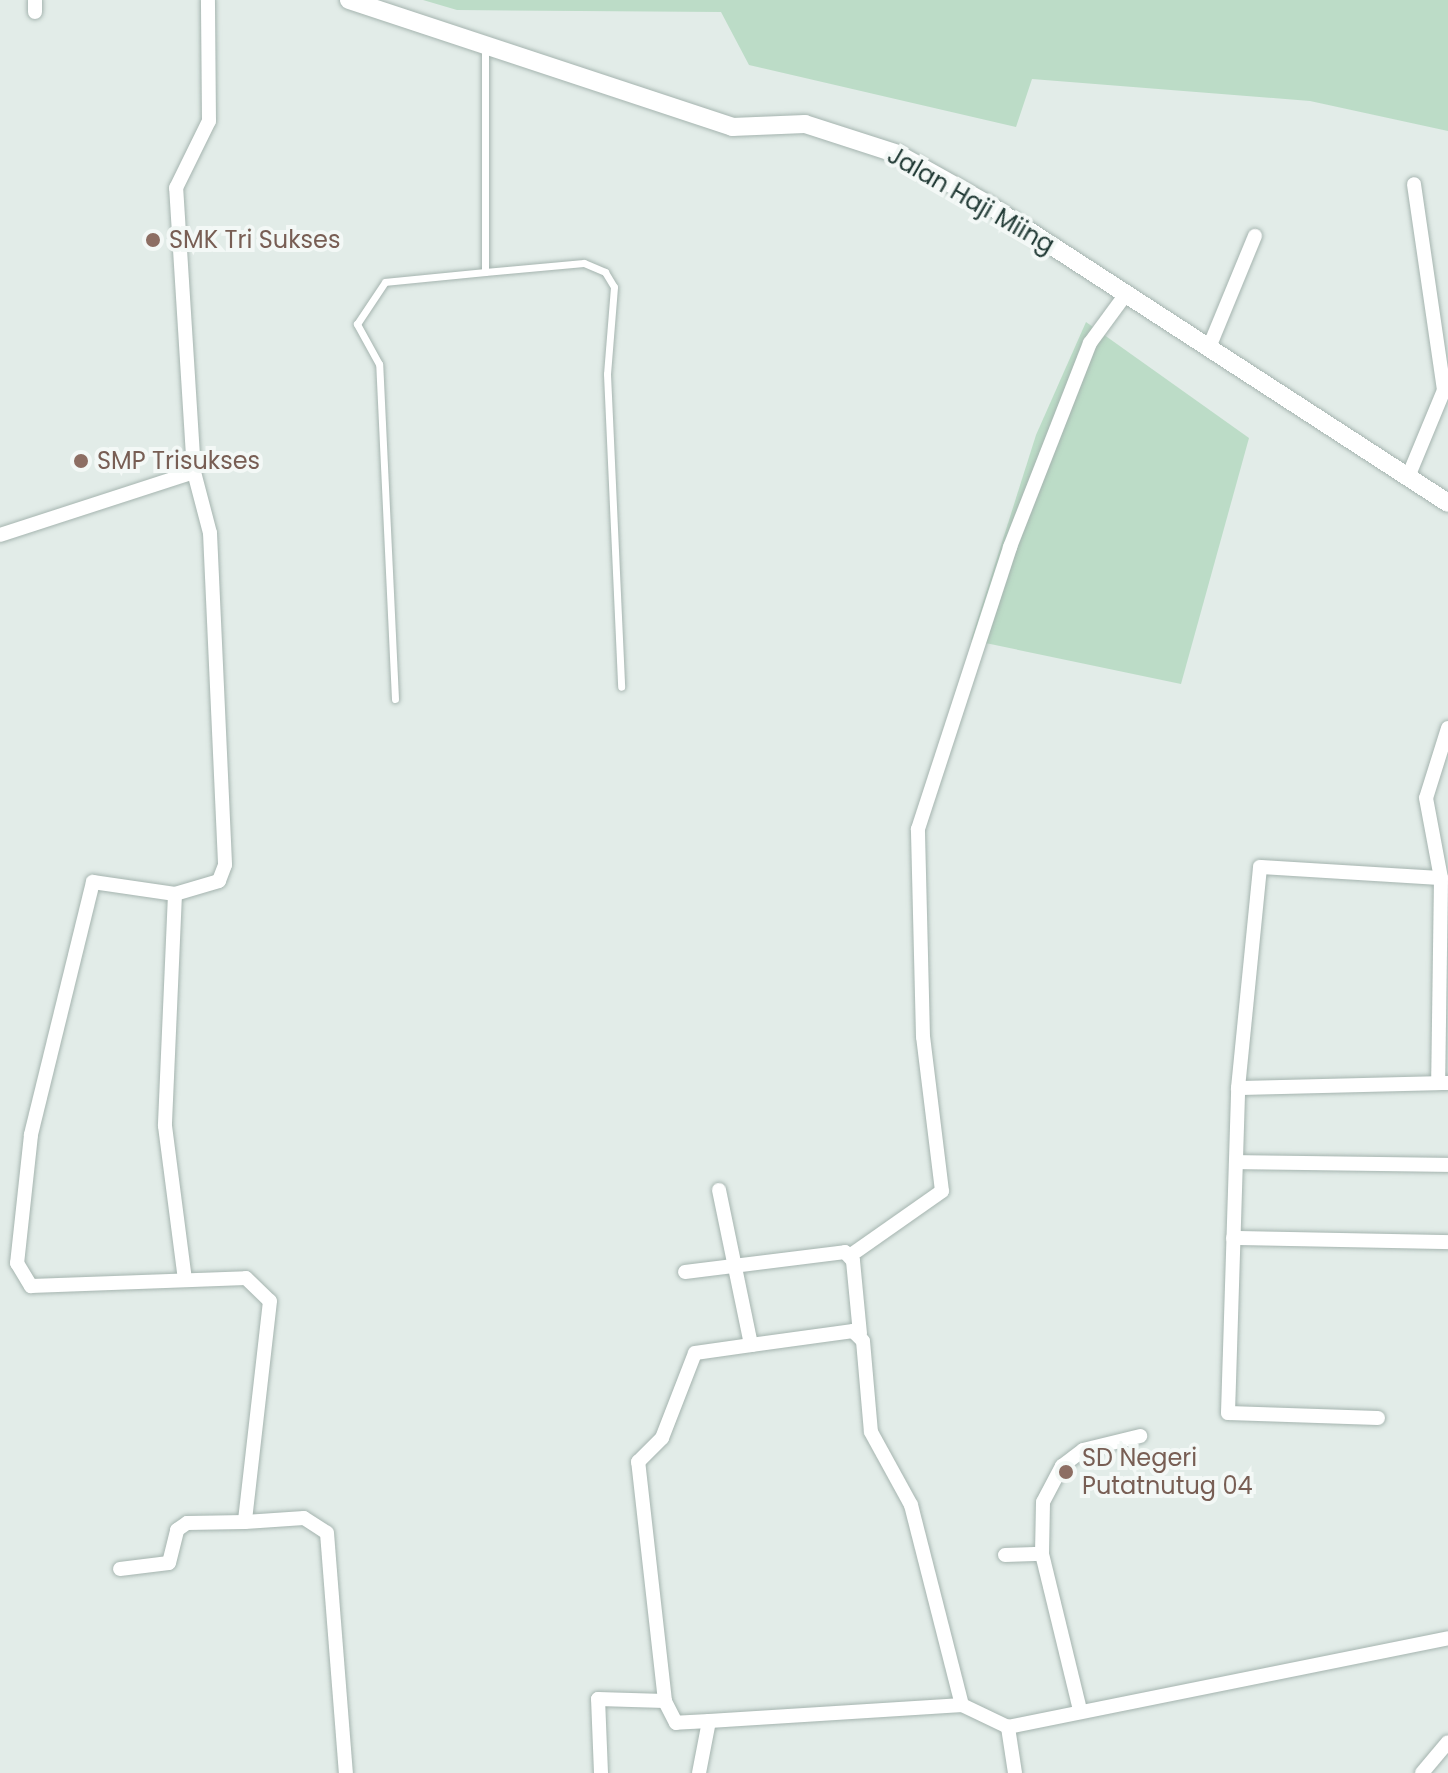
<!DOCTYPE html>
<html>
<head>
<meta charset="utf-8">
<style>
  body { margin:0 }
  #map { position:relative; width:1448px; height:1773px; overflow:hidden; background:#e2ece8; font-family:Poppins,sans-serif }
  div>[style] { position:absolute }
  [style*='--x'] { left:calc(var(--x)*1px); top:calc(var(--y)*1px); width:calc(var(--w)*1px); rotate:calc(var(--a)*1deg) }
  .green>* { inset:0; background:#bcdcc7 }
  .roads { filter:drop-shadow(0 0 2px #a5b4af) drop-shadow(0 0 2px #a5b4af) }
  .lane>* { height:7px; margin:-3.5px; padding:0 3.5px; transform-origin:3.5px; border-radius:3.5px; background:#fff }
  .street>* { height:14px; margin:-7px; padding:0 7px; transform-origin:7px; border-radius:7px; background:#fff }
  .secondary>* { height:18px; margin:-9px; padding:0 9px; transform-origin:9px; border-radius:9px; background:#fff }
  .dots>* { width:22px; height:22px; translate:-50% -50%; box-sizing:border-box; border:4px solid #f3f8f6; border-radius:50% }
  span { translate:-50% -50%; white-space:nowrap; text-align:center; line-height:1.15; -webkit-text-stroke:8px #f3f8f6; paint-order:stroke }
  .street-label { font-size:24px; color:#233c37 }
  .education-label { font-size:24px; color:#785e54 }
  .left { translate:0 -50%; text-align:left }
</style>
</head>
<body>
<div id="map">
  <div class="green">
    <i style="clip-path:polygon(423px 0,1448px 0,1448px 131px,1310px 101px,1032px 79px,1016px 127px,749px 65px,721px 12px,457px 10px)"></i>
    <i style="clip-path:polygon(1086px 322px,1249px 438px,1181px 684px,971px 640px,1036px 435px)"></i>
  </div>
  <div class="roads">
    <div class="lane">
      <i style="--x:485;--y:46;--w:226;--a:90"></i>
      <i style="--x:485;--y:272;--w:99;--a:-5.2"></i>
      <i style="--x:584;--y:263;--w:23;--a:23"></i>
      <i style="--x:605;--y:272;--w:17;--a:59"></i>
      <i style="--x:614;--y:287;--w:87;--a:94.6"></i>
      <i style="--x:607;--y:374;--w:313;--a:87.4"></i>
      <i style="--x:395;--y:699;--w:335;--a:-92.7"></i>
      <i style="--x:379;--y:364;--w:46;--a:-118.8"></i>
      <i style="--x:357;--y:324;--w:50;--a:-56.3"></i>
      <i style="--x:385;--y:282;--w:100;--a:-5.7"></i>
    </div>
    <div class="street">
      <i style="--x:35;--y:0;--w:12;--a:90"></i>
      <i style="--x:1210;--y:345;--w:118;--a:-67.6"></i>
      <i style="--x:194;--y:472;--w:63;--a:75.3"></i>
      <i style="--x:210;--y:533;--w:332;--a:87.4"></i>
      <i style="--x:225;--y:865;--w:17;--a:111"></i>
      <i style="--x:219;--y:881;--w:46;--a:163.5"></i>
      <i style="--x:175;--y:894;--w:83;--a:-171.7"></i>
      <i style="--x:93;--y:882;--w:260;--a:103.8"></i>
      <i style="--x:31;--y:1135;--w:129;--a:96.2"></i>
      <i style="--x:17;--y:1263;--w:27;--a:59"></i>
      <i style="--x:31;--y:1286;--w:215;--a:-2.1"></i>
      <i style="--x:246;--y:1278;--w:33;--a:44"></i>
      <i style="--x:270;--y:1301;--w:222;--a:96.5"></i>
      <i style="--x:245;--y:1522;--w:59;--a:-3.9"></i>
      <i style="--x:304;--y:1518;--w:27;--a:33"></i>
      <i style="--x:327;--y:1533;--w:241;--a:85.5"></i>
      <i style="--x:1408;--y:477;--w:94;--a:-67.5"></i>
      <i style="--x:1444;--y:390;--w:208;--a:-98.3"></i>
      <i style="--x:0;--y:535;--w:204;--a:-18"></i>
      <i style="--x:194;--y:472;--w:285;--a:-93.6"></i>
      <i style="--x:176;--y:188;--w:75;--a:-63.8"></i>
      <i style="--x:209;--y:121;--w:121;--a:-90.5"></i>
      <i style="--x:1448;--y:728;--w:73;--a:107.4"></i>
      <i style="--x:1426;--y:798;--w:81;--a:79.4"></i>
      <i style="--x:1441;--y:878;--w:205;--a:90.8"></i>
      <i style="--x:1438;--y:1083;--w:10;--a:0"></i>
      <i style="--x:175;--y:894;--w:232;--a:92.5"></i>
      <i style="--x:165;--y:1126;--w:155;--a:82.6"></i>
      <i style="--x:1238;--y:1088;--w:222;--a:-84.3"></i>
      <i style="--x:1260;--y:867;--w:181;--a:3.5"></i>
      <i style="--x:1236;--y:1162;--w:212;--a:0.8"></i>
      <i style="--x:719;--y:1190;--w:158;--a:78.3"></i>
      <i style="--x:751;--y:1345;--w:103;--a:-7.8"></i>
      <i style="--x:853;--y:1331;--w:14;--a:45"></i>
      <i style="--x:863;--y:1341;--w:91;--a:85"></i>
      <i style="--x:871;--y:1432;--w:83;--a:61.3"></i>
      <i style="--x:911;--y:1505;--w:206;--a:75.7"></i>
      <i style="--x:1233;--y:1238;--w:215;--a:1.1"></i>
      <i style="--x:851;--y:1255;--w:111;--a:-35.1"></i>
      <i style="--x:942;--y:1191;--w:155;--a:-97"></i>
      <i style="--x:923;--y:1037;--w:208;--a:-91.4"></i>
      <i style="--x:918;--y:829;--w:297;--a:-71.9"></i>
      <i style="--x:1010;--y:547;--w:219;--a:-68.6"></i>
      <i style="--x:1090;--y:343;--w:61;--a:-53.7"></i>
      <i style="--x:685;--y:1272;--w:161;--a:-7.1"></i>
      <i style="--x:845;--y:1252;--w:12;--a:48"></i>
      <i style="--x:853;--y:1261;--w:73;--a:84.5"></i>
      <i style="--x:1378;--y:1418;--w:150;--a:-178.1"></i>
      <i style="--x:1228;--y:1413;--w:325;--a:-88.2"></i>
      <i style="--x:1238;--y:1088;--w:200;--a:-1.4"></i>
      <i style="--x:1042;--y:1554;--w:52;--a:-88.9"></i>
      <i style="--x:1043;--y:1502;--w:41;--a:-62.2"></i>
      <i style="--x:1062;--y:1466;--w:26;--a:-37"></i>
      <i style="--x:1083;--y:1450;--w:59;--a:-13.8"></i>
      <i style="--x:1005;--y:1555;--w:37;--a:-2"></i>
      <i style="--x:1042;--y:1554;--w:161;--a:76.3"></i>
      <i style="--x:120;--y:1569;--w:49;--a:-7"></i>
      <i style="--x:169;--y:1563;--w:34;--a:-76"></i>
      <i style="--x:177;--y:1530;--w:12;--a:-35"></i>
      <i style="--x:187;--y:1523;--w:58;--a:-1"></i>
      <i style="--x:709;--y:1721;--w:33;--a:177"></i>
      <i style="--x:676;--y:1723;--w:25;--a:-117"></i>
      <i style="--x:665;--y:1701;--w:241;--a:-96.4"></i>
      <i style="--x:638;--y:1462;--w:34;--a:-45"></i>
      <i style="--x:662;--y:1438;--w:91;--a:-68.8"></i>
      <i style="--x:695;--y:1353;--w:57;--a:-8.1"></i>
      <i style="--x:601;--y:1773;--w:74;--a:-92.3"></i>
      <i style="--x:598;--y:1699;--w:67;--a:1.7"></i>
      <i style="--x:699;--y:1773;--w:53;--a:-79.1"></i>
      <i style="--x:709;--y:1721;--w:254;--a:-3.6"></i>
      <i style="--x:962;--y:1705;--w:51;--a:25.6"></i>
      <i style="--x:1015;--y:1773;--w:47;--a:-98.7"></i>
      <i style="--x:1008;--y:1727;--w:449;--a:-11.4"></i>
      <i style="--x:1422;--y:1773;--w:40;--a:-50"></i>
    </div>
    <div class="secondary">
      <i style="--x:349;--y:0;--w:404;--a:18.3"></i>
      <i style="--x:732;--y:127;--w:73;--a:-2.4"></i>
      <i style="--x:805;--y:124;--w:98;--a:17.9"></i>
      <i style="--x:898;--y:154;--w:104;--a:29.3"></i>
      <i style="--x:989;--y:205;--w:547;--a:32.99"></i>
    </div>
  </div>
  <div class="dots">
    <i style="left:153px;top:240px;background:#8d6e63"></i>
    <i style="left:81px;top:461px;background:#8d6e63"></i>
    <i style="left:1066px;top:1472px;background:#8d6e63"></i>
  </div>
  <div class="street-label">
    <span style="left:971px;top:200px;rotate:30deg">Jalan Haji Miing</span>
  </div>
  <div class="education-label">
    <span class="left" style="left:169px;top:240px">SMK Tri Sukses</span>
    <span class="left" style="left:97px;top:461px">SMP Trisukses</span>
    <span class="left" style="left:1082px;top:1472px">SD Negeri<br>Putatnutug 04</span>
  </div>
</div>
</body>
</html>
